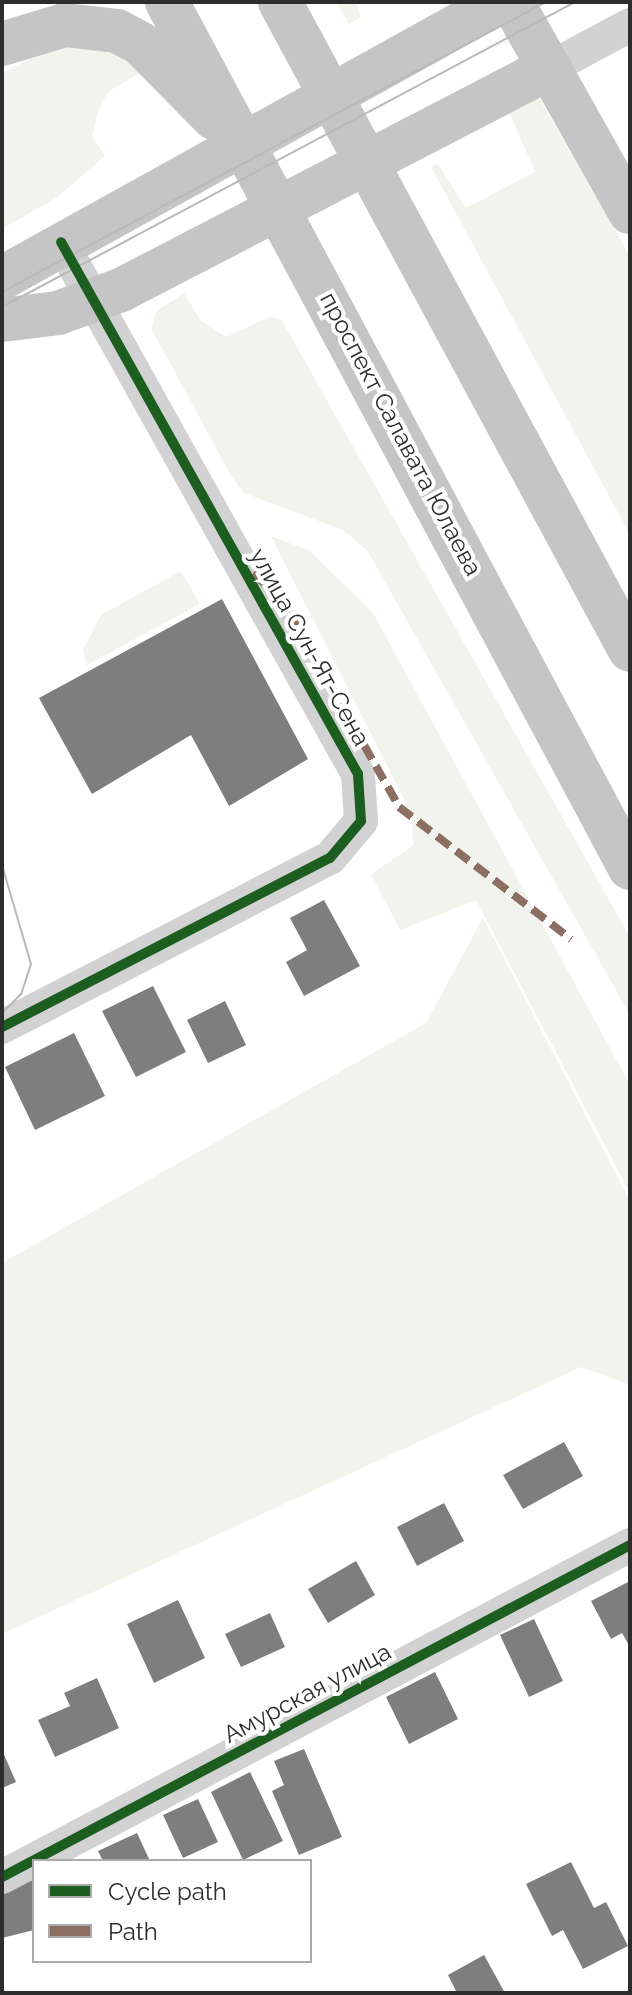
<!DOCTYPE html>
<html>
<head>
<meta charset="utf-8">
<style>
  body { margin:0 }
  #map { position:relative; width:632px; height:1995px; overflow:hidden; background:#fff; font-family:Raleway,sans-serif }
  div>[style] { position:absolute }
  [style*='--x'] { left:calc(var(--x)*1px); top:calc(var(--y)*1px); width:calc(var(--w)*1px); rotate:calc(var(--a)*1deg) }
  .green>* { inset:0; background:#f1f3ec }
  .building>* { inset:0; background:#7e7e7e }
  .street>* { height:34px; margin:-17px; padding:0 17px; transform-origin:17px; border-radius:17px; background:#d2d2d2 }
  .primary>* { height:44px; margin:-22px; padding:0 22px; transform-origin:22px; border-radius:22px; background:#c5c5c5 }
  .tram>* { height:2px; margin:-1px; padding:0 1px; transform-origin:1px; border-radius:1px; background:#b9b9b9 }
  .quiet>* { height:8px; margin-top:-4px; transform-origin:0; background:repeating-linear-gradient(90deg,#8d6e63 0 16px,transparent 0 24px) }
  .cycleway>* { height:10px; margin:-5px; padding:0 5px; transform-origin:5px; border-radius:5px; background:#1b5e20 }
  span { translate:-50% -50%; white-space:nowrap; text-align:center; line-height:1.15; -webkit-text-stroke:8px #fff; paint-order:stroke }
  .street-label { font-size:24px; color:#2d2d2d }
  .frame { position:absolute; inset:0; border:4px solid #2d2d2d; pointer-events:none }
  .legend { position:absolute; left:32px; top:1859px; width:280px; height:104px; box-sizing:border-box; background:#fff; border:2px solid #ababab; margin:0; padding:10px 14px; list-style:none; font-size:24px; color:#2d2d2d }
  .legend li { display:flex; align-items:center; gap:16px; height:40px }
  .legend b { width:40px; border:2px solid #ababab }
</style>
</head>
<body>
<div id="map">
  <div class="green">
    <i style="clip-path:polygon(337px 2px,355px 2px,361px 17px,349px 24px)"></i>
    <i style="clip-path:polygon(93px 40px,143px 71px,108px 92px,98px 113px,92px 136px,105px 156px,56px 198px,2px 229px,2px 73px,65px 41px)"></i>
    <i style="clip-path:polygon(539px 98px,630px 256px,630px 535px,431px 167px,438px 164px,466px 208px,535px 172px,510px 114px)"></i>
    <i style="clip-path:polygon(184px 293px,201px 321px,226px 337px,269px 317px,281px 319px,630px 937px,630px 1015px,367px 550px,343px 530px,244px 493px,230px 474px,151px 328px,157px 311px)"></i>
    <i style="clip-path:polygon(271px 536px,310px 551px,373px 613px,630px 1085px,630px 1193px,476px 900px,400px 930px,371px 874px,413px 846px,412px 815px)"></i>
    <i style="clip-path:polygon(181px 571px,200px 604px,87px 665px,83px 650px,101px 615px)"></i>
    <i style="clip-path:polygon(483px 918px,630px 1201px,630px 1385px,581px 1367px,2px 1634px,2px 1263px,426px 1023px)"></i>
  </div>
  <div class="building">
    <i style="clip-path:polygon(222px 599px,308px 759px,229px 806px,191px 735px,92px 794px,39px 698px)"></i>
    <i style="clip-path:polygon(324px 900px,360px 966px,304px 996px,286px 962px,307px 950px,290px 918px)"></i>
    <i style="clip-path:polygon(153px 986px,186px 1052px,136px 1077px,102px 1011px)"></i>
    <i style="clip-path:polygon(225px 1001px,246px 1045px,208px 1063px,187px 1020px)"></i>
    <i style="clip-path:polygon(74px 1033px,105px 1096px,35px 1130px,5px 1067px)"></i>
    <i style="clip-path:polygon(564px 1442px,583px 1476px,523px 1509px,503px 1475px)"></i>
    <i style="clip-path:polygon(444px 1503px,464px 1541px,417px 1566px,397px 1527px)"></i>
    <i style="clip-path:polygon(356px 1561px,375px 1595px,328px 1623px,308px 1589px)"></i>
    <i style="clip-path:polygon(630px 1581px,630px 1647px,622px 1633px,611px 1639px,591px 1601px)"></i>
    <i style="clip-path:polygon(178px 1600px,205px 1658px,154px 1683px,127px 1624px)"></i>
    <i style="clip-path:polygon(270px 1613px,285px 1647px,241px 1667px,225px 1634px)"></i>
    <i style="clip-path:polygon(534px 1619px,563px 1681px,529px 1697px,500px 1635px)"></i>
    <i style="clip-path:polygon(435px 1672px,458px 1719px,409px 1744px,386px 1697px)"></i>
    <i style="clip-path:polygon(97px 1678px,119px 1728px,55px 1757px,38px 1720px,70px 1706px,64px 1693px)"></i>
    <i style="clip-path:polygon(304px 1749px,342px 1837px,299px 1855px,272px 1791px,284px 1785px,274px 1761px)"></i>
    <i style="clip-path:polygon(2px 1750px,16px 1782px,2px 1788px)"></i>
    <i style="clip-path:polygon(250px 1772px,283px 1841px,243px 1860px,211px 1792px)"></i>
    <i style="clip-path:polygon(198px 1799px,218px 1842px,183px 1858px,163px 1815px)"></i>
    <i style="clip-path:polygon(137px 1833px,150px 1861px,103px 1861px,98px 1851px)"></i>
    <i style="clip-path:polygon(571px 1862px,594px 1908px,606px 1902px,628px 1946px,583px 1969px,563px 1930px,552px 1936px,526px 1884px)"></i>
    <i style="clip-path:polygon(34px 1880px,34px 1930px,2px 1938px,2px 1889px)"></i>
    <i style="clip-path:polygon(484px 1955px,505px 1993px,457px 1993px,448px 1975px)"></i>
  </div>
  <div class="street">
    <i style="--x:550;--y:68;--w:91;--a:-28.3"></i>
    <i style="--x:2;--y:1027;--w:369;--a:-27.3"></i>
    <i style="--x:330;--y:858;--w:48;--a:-50"></i>
    <i style="--x:361;--y:821;--w:47;--a:-93.7"></i>
    <i style="--x:358;--y:774;--w:609;--a:-119.17"></i>
    <i style="--x:2;--y:1877;--w:710;--a:-27.86"></i>
  </div>
  <div class="primary">
    <i style="--x:167;--y:2;--w:982;--a:61.87"></i>
    <i style="--x:280;--y:2;--w:736;--a:61.63"></i>
    <i style="--x:512;--y:2;--w:241;--a:60.7"></i>
    <i style="--x:2;--y:44;--w:66;--a:-16.8"></i>
    <i style="--x:65;--y:25;--w:52;--a:6.6"></i>
    <i style="--x:117;--y:31;--w:27;--a:28"></i>
    <i style="--x:141;--y:44;--w:104;--a:45.4"></i>
    <i style="--x:2;--y:278;--w:569;--a:-29"></i>
    <i style="--x:2;--y:320;--w:56;--a:-7.1"></i>
    <i style="--x:58;--y:313;--w:67;--a:-20.1"></i>
    <i style="--x:121;--y:290;--w:483;--a:-27.4"></i>
  </div>
  <div class="tram">
    <i style="--x:2;--y:292;--w:616;--a:-28.06"></i>
    <i style="--x:2;--y:307;--w:649;--a:-28.03"></i>
    <i style="--x:2;--y:865;--w:103;--a:73.7"></i>
    <i style="--x:31;--y:964;--w:32;--a:108"></i>
    <i style="--x:21;--y:994;--w:27;--a:135"></i>
    <i style="--x:2;--y:917;--w:68;--a:90"></i>
  </div>
  <div class="quiet">
    <i style="--x:253;--y:573;--w:38;--a:43"></i>
    <i style="--x:281;--y:599;--w:239;--a:60.4"></i>
    <i style="--x:399;--y:807;--w:217;--a:37.5"></i>
  </div>
  <div class="cycleway">
    <i style="--x:2;--y:1027;--w:369;--a:-27.3"></i>
    <i style="--x:330;--y:858;--w:48;--a:-50"></i>
    <i style="--x:361;--y:821;--w:47;--a:-93.7"></i>
    <i style="--x:358;--y:774;--w:609;--a:-119.17"></i>
    <i style="--x:2;--y:1877;--w:710;--a:-27.86"></i>
  </div>
  <div class="street-label">
    <span style="left:401px;top:434px;rotate:62deg">проспект Салавата Юлаева</span>
    <span style="left:310px;top:647px;rotate:61deg">улица Сун-Ят-Сена</span>
    <span style="left:307px;top:1693px;rotate:-28deg">Амурская улица</span>
  </div>
  <div class="frame"></div>
  <ul class="legend">
  <li><b style="height:10px;background:#1b5e20"></b>Cycle path</li>
  <li><b style="height:10px;background:#8d6e63"></b>Path</li>
  </ul>
</div>
</body>
</html>
